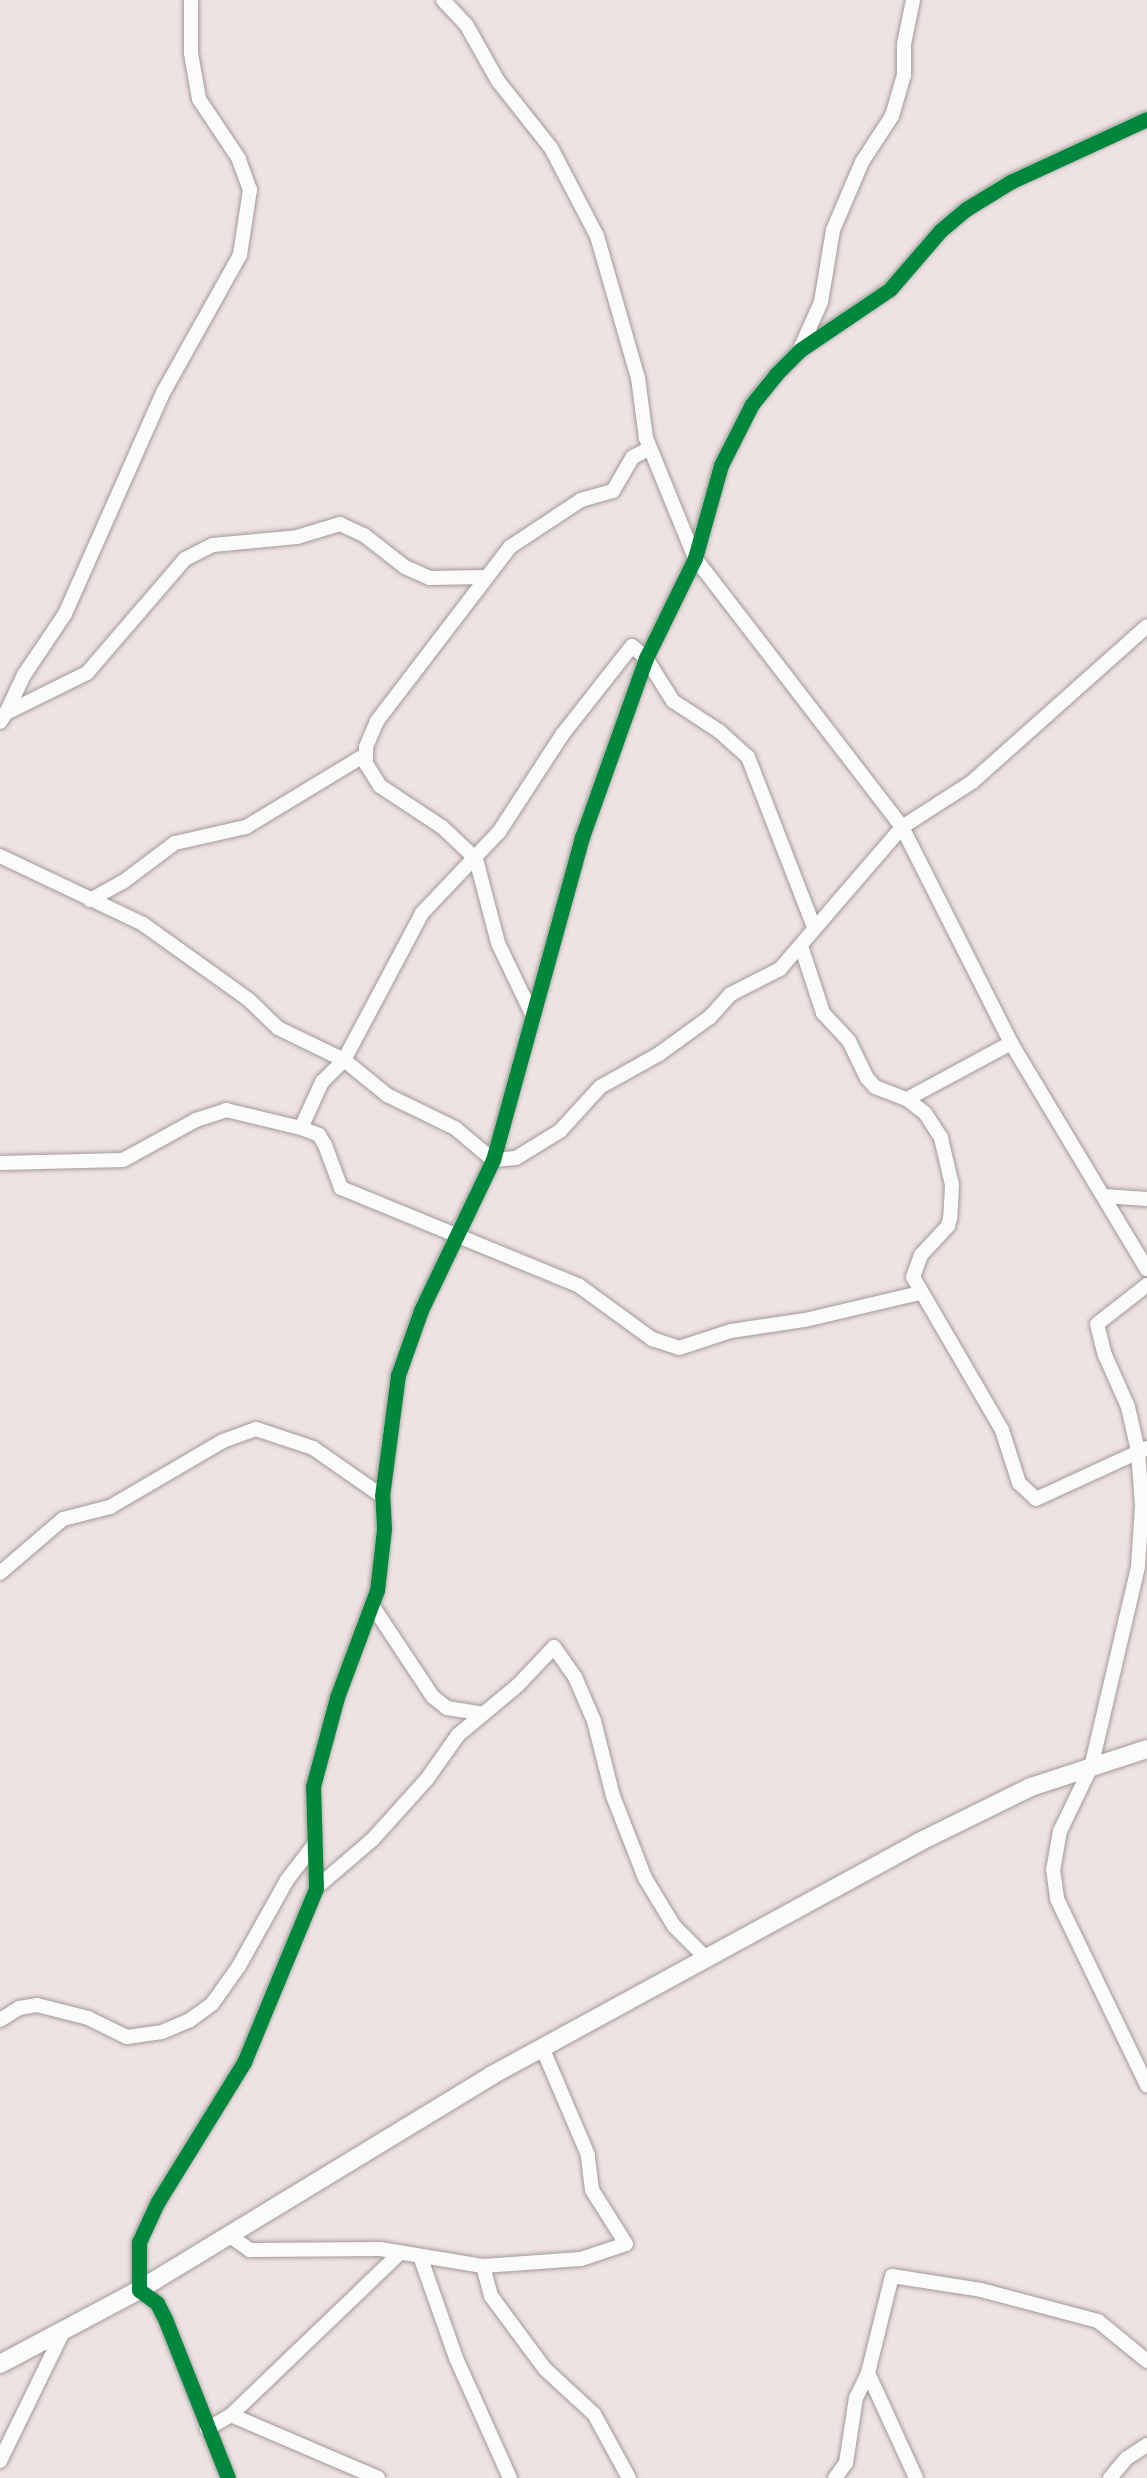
<!DOCTYPE html>
<html>
<head>
<meta charset="utf-8">
<style>
  body { margin:0 }
  #map { position:relative; width:1147px; height:2478px; overflow:hidden; background:#eee3e2; font-family:Spectral,serif }
  div>[style] { position:absolute }
  [style*='--x'] { left:calc(var(--x)*1px); top:calc(var(--y)*1px); width:calc(var(--w)*1px); rotate:calc(var(--a)*1deg) }
  .roads { filter:drop-shadow(0 0 2px #a29a99) drop-shadow(0 0 2px #a29a99) }
  .minor>* { height:14px; margin:-7px; padding:0 7px; transform-origin:7px; border-radius:7px; background:#fcfbfb }
  .tertiary>* { height:18px; margin:-9px; padding:0 9px; transform-origin:9px; border-radius:9px; background:#fcfbfb }
  .cycleway>* { height:15px; margin:-7.5px; padding:0 7.5px; transform-origin:7.5px; border-radius:7.5px; background:#00873e }
  span { translate:-50% -50%; white-space:nowrap; text-align:center; line-height:1.15; -webkit-text-stroke:9px #fff; paint-order:stroke }
</style>
</head>
<body>
<div id="map">
  <div class="roads">
    <div class="minor">
      <i style="--x:443;--y:0;--w:35;--a:47"></i>
      <i style="--x:467;--y:26;--w:63;--a:60.6"></i>
      <i style="--x:498;--y:81;--w:85;--a:51.7"></i>
      <i style="--x:551;--y:148;--w:99;--a:62.4"></i>
      <i style="--x:597;--y:236;--w:148;--a:73.9"></i>
      <i style="--x:638;--y:378;--w:61;--a:82.4"></i>
      <i style="--x:646;--y:438;--w:130;--a:67.8"></i>
      <i style="--x:695;--y:558;--w:339;--a:52.4"></i>
      <i style="--x:902;--y:827;--w:242;--a:63.2"></i>
      <i style="--x:1011;--y:1043;--w:264;--a:59"></i>
      <i style="--x:800;--y:349;--w:51;--a:-65.9"></i>
      <i style="--x:821;--y:302;--w:73;--a:-80.5"></i>
      <i style="--x:833;--y:230;--w:74;--a:-66.9"></i>
      <i style="--x:862;--y:162;--w:55;--a:-56.9"></i>
      <i style="--x:892;--y:116;--w:43;--a:-73.7"></i>
      <i style="--x:904;--y:75;--w:31;--a:-90"></i>
      <i style="--x:904;--y:44;--w:45;--a:-78.4"></i>
      <i style="--x:6;--y:713;--w:42;--a:-64.7"></i>
      <i style="--x:24;--y:675;--w:73;--a:-56.1"></i>
      <i style="--x:65;--y:614;--w:244;--a:-66.1"></i>
      <i style="--x:164;--y:391;--w:156;--a:-60.8"></i>
      <i style="--x:240;--y:255;--w:66;--a:-81.3"></i>
      <i style="--x:250;--y:190;--w:33;--a:-110"></i>
      <i style="--x:239;--y:159;--w:72;--a:-123.7"></i>
      <i style="--x:199;--y:99;--w:47;--a:-99.9"></i>
      <i style="--x:191;--y:53;--w:53;--a:-90"></i>
      <i style="--x:0;--y:722;--w:11;--a:-56"></i>
      <i style="--x:6;--y:713;--w:90;--a:-26.3"></i>
      <i style="--x:87;--y:673;--w:150;--a:-49.3"></i>
      <i style="--x:185;--y:559;--w:31;--a:-27"></i>
      <i style="--x:213;--y:545;--w:84;--a:-5.4"></i>
      <i style="--x:297;--y:537;--w:45;--a:-16.8"></i>
      <i style="--x:340;--y:524;--w:26;--a:25"></i>
      <i style="--x:364;--y:535;--w:52;--a:38"></i>
      <i style="--x:405;--y:567;--w:27;--a:24"></i>
      <i style="--x:430;--y:578;--w:53;--a:-1.1"></i>
      <i style="--x:0;--y:856;--w:158;--a:25.4"></i>
      <i style="--x:143;--y:924;--w:130;--a:35.6"></i>
      <i style="--x:249;--y:1000;--w:40;--a:44"></i>
      <i style="--x:278;--y:1028;--w:73;--a:25.9"></i>
      <i style="--x:344;--y:1060;--w:55;--a:39.1"></i>
      <i style="--x:387;--y:1095;--w:76;--a:25.9"></i>
      <i style="--x:455;--y:1128;--w:50;--a:40.1"></i>
      <i style="--x:493;--y:1160;--w:23;--a:-5"></i>
      <i style="--x:516;--y:1158;--w:52;--a:-31.5"></i>
      <i style="--x:560;--y:1131;--w:59;--a:-47.7"></i>
      <i style="--x:600;--y:1087;--w:68;--a:-29.2"></i>
      <i style="--x:659;--y:1054;--w:63;--a:-36"></i>
      <i style="--x:710;--y:1017;--w:31;--a:-48"></i>
      <i style="--x:731;--y:994;--w:55;--a:-27"></i>
      <i style="--x:780;--y:969;--w:187;--a:-49.3"></i>
      <i style="--x:902;--y:827;--w:83;--a:-32.7"></i>
      <i style="--x:972;--y:782;--w:234;--a:-41.7"></i>
      <i style="--x:90;--y:900;--w:38;--a:-29"></i>
      <i style="--x:123;--y:882;--w:65;--a:-36.9"></i>
      <i style="--x:175;--y:843;--w:73;--a:-12.7"></i>
      <i style="--x:246;--y:827;--w:139;--a:-31.2"></i>
      <i style="--x:801;--y:946;--w:71;--a:71.8"></i>
      <i style="--x:823;--y:1013;--w:38;--a:47"></i>
      <i style="--x:849;--y:1041;--w:41;--a:64.1"></i>
      <i style="--x:867;--y:1078;--w:12;--a:48"></i>
      <i style="--x:875;--y:1087;--w:34;--a:21"></i>
      <i style="--x:907;--y:1099;--w:23;--a:38"></i>
      <i style="--x:925;--y:1113;--w:30;--a:57"></i>
      <i style="--x:941;--y:1138;--w:48;--a:76.8"></i>
      <i style="--x:952;--y:1185;--w:33;--a:93"></i>
      <i style="--x:950;--y:1218;--w:8;--a:104"></i>
      <i style="--x:948;--y:1226;--w:40;--a:133"></i>
      <i style="--x:921;--y:1255;--w:23;--a:110"></i>
      <i style="--x:913;--y:1277;--w:177;--a:59.8"></i>
      <i style="--x:1002;--y:1430;--w:56;--a:72.2"></i>
      <i style="--x:1019;--y:1483;--w:23;--a:43"></i>
      <i style="--x:1036;--y:1499;--w:122;--a:-24.7"></i>
      <i style="--x:531;--y:1012;--w:76;--a:-115.6"></i>
      <i style="--x:498;--y:943;--w:87;--a:-104.7"></i>
      <i style="--x:476;--y:859;--w:47;--a:-136.7"></i>
      <i style="--x:442;--y:827;--w:74;--a:-146.5"></i>
      <i style="--x:380;--y:786;--w:26;--a:-122"></i>
      <i style="--x:366;--y:764;--w:17;--a:-90"></i>
      <i style="--x:366;--y:747;--w:28;--a:-67"></i>
      <i style="--x:377;--y:721;--w:219;--a:-52.6"></i>
      <i style="--x:510;--y:547;--w:85;--a:-33.5"></i>
      <i style="--x:581;--y:500;--w:33;--a:-16"></i>
      <i style="--x:613;--y:491;--w:39;--a:-60"></i>
      <i style="--x:633;--y:457;--w:18;--a:-27"></i>
      <i style="--x:907;--y:1099;--w:118;--a:-28.3"></i>
      <i style="--x:301;--y:1128;--w:51;--a:-65.5"></i>
      <i style="--x:322;--y:1082;--w:31;--a:-45"></i>
      <i style="--x:344;--y:1060;--w:166;--a:-62"></i>
      <i style="--x:422;--y:913;--w:112;--a:-46.5"></i>
      <i style="--x:499;--y:832;--w:116;--a:-57"></i>
      <i style="--x:562;--y:735;--w:113;--a:-51.8"></i>
      <i style="--x:632;--y:646;--w:18;--a:41"></i>
      <i style="--x:646;--y:658;--w:51;--a:57.9"></i>
      <i style="--x:673;--y:701;--w:55;--a:33.1"></i>
      <i style="--x:719;--y:731;--w:39;--a:42"></i>
      <i style="--x:748;--y:757;--w:182;--a:68.8"></i>
      <i style="--x:0;--y:1163;--w:123;--a:-1.4"></i>
      <i style="--x:123;--y:1160;--w:83;--a:-28.7"></i>
      <i style="--x:196;--y:1120;--w:32;--a:-18"></i>
      <i style="--x:226;--y:1110;--w:77;--a:13.5"></i>
      <i style="--x:301;--y:1128;--w:19;--a:21"></i>
      <i style="--x:319;--y:1135;--w:12;--a:59"></i>
      <i style="--x:325;--y:1145;--w:46;--a:69.6"></i>
      <i style="--x:341;--y:1188;--w:256;--a:22.3"></i>
      <i style="--x:578;--y:1285;--w:92;--a:36.1"></i>
      <i style="--x:652;--y:1339;--w:28;--a:18"></i>
      <i style="--x:679;--y:1348;--w:55;--a:-18.1"></i>
      <i style="--x:731;--y:1331;--w:75;--a:-8.5"></i>
      <i style="--x:805;--y:1320;--w:118;--a:-13.2"></i>
      <i style="--x:1104;--y:1196;--w:43;--a:4"></i>
      <i style="--x:1147;--y:1285;--w:63;--a:142"></i>
      <i style="--x:1097;--y:1324;--w:32;--a:76"></i>
      <i style="--x:1105;--y:1355;--w:57;--a:66.1"></i>
      <i style="--x:1128;--y:1407;--w:45;--a:77.2"></i>
      <i style="--x:1138;--y:1451;--w:55;--a:85.8"></i>
      <i style="--x:1142;--y:1506;--w:61;--a:93.8"></i>
      <i style="--x:1138;--y:1567;--w:205;--a:103.2"></i>
      <i style="--x:1091;--y:1767;--w:71;--a:115.8"></i>
      <i style="--x:1060;--y:1831;--w:39;--a:100"></i>
      <i style="--x:1053;--y:1869;--w:30;--a:82"></i>
      <i style="--x:1057;--y:1899;--w:207;--a:64.2"></i>
      <i style="--x:0;--y:1573;--w:83;--a:-40.6"></i>
      <i style="--x:63;--y:1519;--w:49;--a:-14.3"></i>
      <i style="--x:110;--y:1507;--w:131;--a:-30.3"></i>
      <i style="--x:223;--y:1441;--w:35;--a:-20"></i>
      <i style="--x:256;--y:1429;--w:60;--a:18.4"></i>
      <i style="--x:313;--y:1448;--w:84;--a:34.8"></i>
      <i style="--x:372;--y:1605;--w:110;--a:56.5"></i>
      <i style="--x:433;--y:1697;--w:18;--a:38"></i>
      <i style="--x:447;--y:1708;--w:33;--a:9"></i>
      <i style="--x:316;--y:1888;--w:75;--a:-40.7"></i>
      <i style="--x:373;--y:1839;--w:81;--a:-48"></i>
      <i style="--x:427;--y:1779;--w:54;--a:-54.8"></i>
      <i style="--x:458;--y:1735;--w:78;--a:-39.8"></i>
      <i style="--x:518;--y:1685;--w:52;--a:-46.5"></i>
      <i style="--x:554;--y:1647;--w:37;--a:55"></i>
      <i style="--x:575;--y:1677;--w:48;--a:66.6"></i>
      <i style="--x:594;--y:1721;--w:77;--a:75.8"></i>
      <i style="--x:613;--y:1796;--w:88;--a:68.7"></i>
      <i style="--x:645;--y:1878;--w:56;--a:58.9"></i>
      <i style="--x:674;--y:1926;--w:44;--a:45"></i>
      <i style="--x:0;--y:2020;--w:22;--a:-32"></i>
      <i style="--x:19;--y:2008;--w:18;--a:-9"></i>
      <i style="--x:37;--y:2005;--w:53;--a:14.3"></i>
      <i style="--x:88;--y:2018;--w:43;--a:26"></i>
      <i style="--x:127;--y:2037;--w:35;--a:-8"></i>
      <i style="--x:162;--y:2032;--w:30;--a:-23"></i>
      <i style="--x:190;--y:2020;--w:27;--a:-36"></i>
      <i style="--x:212;--y:2004;--w:47;--a:-54.6"></i>
      <i style="--x:239;--y:1966;--w:98;--a:-60.8"></i>
      <i style="--x:287;--y:1880;--w:44;--a:-52.4"></i>
      <i style="--x:229;--y:2235;--w:26;--a:36"></i>
      <i style="--x:250;--y:2250;--w:130;--a:-0.4"></i>
      <i style="--x:380;--y:2249;--w:104;--a:9.4"></i>
      <i style="--x:483;--y:2266;--w:98;--a:-4.1"></i>
      <i style="--x:581;--y:2259;--w:47;--a:-18.4"></i>
      <i style="--x:626;--y:2244;--w:64;--a:-122.2"></i>
      <i style="--x:592;--y:2190;--w:35;--a:-97"></i>
      <i style="--x:588;--y:2155;--w:117;--a:-113.1"></i>
      <i style="--x:421;--y:2259;--w:105;--a:70.5"></i>
      <i style="--x:456;--y:2358;--w:132;--a:65.8"></i>
      <i style="--x:483;--y:2266;--w:31;--a:75"></i>
      <i style="--x:491;--y:2296;--w:91;--a:53.5"></i>
      <i style="--x:545;--y:2369;--w:67;--a:42.6"></i>
      <i style="--x:594;--y:2414;--w:73;--a:61.3"></i>
      <i style="--x:868;--y:2373;--w:115;--a:65.4"></i>
      <i style="--x:231;--y:2415;--w:233;--a:-43.8"></i>
      <i style="--x:207;--y:2429;--w:28;--a:-30"></i>
      <i style="--x:231;--y:2415;--w:160;--a:23.2"></i>
      <i style="--x:0;--y:2461;--w:148;--a:-64"></i>
      <i style="--x:228;--y:2478;--w:171;--a:-111.6"></i>
      <i style="--x:165;--y:2319;--w:18;--a:-117"></i>
      <i style="--x:157;--y:2303;--w:22;--a:-144"></i>
      <i style="--x:139;--y:2290;--w:48;--a:-90"></i>
      <i style="--x:139;--y:2242;--w:43;--a:-65.2"></i>
      <i style="--x:157;--y:2203;--w:166;--a:-58.3"></i>
      <i style="--x:244;--y:2062;--w:188;--a:-67.5"></i>
      <i style="--x:316;--y:1888;--w:102;--a:-91.7"></i>
      <i style="--x:313;--y:1786;--w:92;--a:-74.9"></i>
      <i style="--x:337;--y:1697;--w:114;--a:-69.5"></i>
      <i style="--x:377;--y:1590;--w:61;--a:-83.5"></i>
      <i style="--x:384;--y:1529;--w:33;--a:-93"></i>
      <i style="--x:382;--y:1496;--w:122;--a:-82.5"></i>
      <i style="--x:398;--y:1375;--w:69;--a:-70.5"></i>
      <i style="--x:421;--y:1310;--w:166;--a:-64.4"></i>
      <i style="--x:493;--y:1160;--w:335;--a:-74.6"></i>
      <i style="--x:582;--y:837;--w:190;--a:-70.3"></i>
      <i style="--x:646;--y:658;--w:111;--a:-63.9"></i>
      <i style="--x:695;--y:558;--w:97;--a:-74.4"></i>
      <i style="--x:721;--y:465;--w:68;--a:-63.1"></i>
      <i style="--x:752;--y:404;--w:38;--a:-51"></i>
      <i style="--x:776;--y:374;--w:34;--a:-45"></i>
      <i style="--x:800;--y:350;--w:109;--a:-34.1"></i>
      <i style="--x:890;--y:289;--w:78;--a:-49.2"></i>
      <i style="--x:941;--y:230;--w:33;--a:-40"></i>
      <i style="--x:966;--y:209;--w:52;--a:-31.5"></i>
      <i style="--x:1010;--y:182;--w:151;--a:-24.7"></i>
      <i style="--x:835;--y:2478;--w:19;--a:-54"></i>
      <i style="--x:846;--y:2463;--w:66;--a:-81.3"></i>
      <i style="--x:856;--y:2398;--w:28;--a:-64"></i>
      <i style="--x:868;--y:2373;--w:100;--a:-76.1"></i>
      <i style="--x:892;--y:2276;--w:90;--a:8.9"></i>
      <i style="--x:981;--y:2290;--w:121;--a:14.8"></i>
      <i style="--x:1098;--y:2321;--w:63;--a:39.2"></i>
      <i style="--x:1110;--y:2478;--w:26;--a:-50"></i>
      <i style="--x:1127;--y:2458;--w:24;--a:-33"></i>
    </div>
    <div class="tertiary">
      <i style="--x:0;--y:2364;--w:157;--a:-28"></i>
      <i style="--x:139;--y:2290;--w:413;--a:-31.3"></i>
      <i style="--x:492;--y:2075;--w:486;--a:-28.6"></i>
      <i style="--x:919;--y:1842;--w:125;--a:-26.2"></i>
      <i style="--x:1031;--y:1787;--w:122;--a:-18.1"></i>
    </div>
  </div>
  <div class="cycleway">
    <i style="--x:228;--y:2478;--w:171;--a:-111.6"></i>
    <i style="--x:165;--y:2319;--w:18;--a:-117"></i>
    <i style="--x:157;--y:2303;--w:22;--a:-144"></i>
    <i style="--x:139;--y:2290;--w:48;--a:-90"></i>
    <i style="--x:139;--y:2242;--w:43;--a:-65.2"></i>
    <i style="--x:157;--y:2203;--w:166;--a:-58.3"></i>
    <i style="--x:244;--y:2062;--w:188;--a:-67.5"></i>
    <i style="--x:316;--y:1888;--w:102;--a:-91.7"></i>
    <i style="--x:313;--y:1786;--w:92;--a:-74.9"></i>
    <i style="--x:337;--y:1697;--w:114;--a:-69.5"></i>
    <i style="--x:377;--y:1590;--w:61;--a:-83.5"></i>
    <i style="--x:384;--y:1529;--w:33;--a:-93"></i>
    <i style="--x:382;--y:1496;--w:122;--a:-82.5"></i>
    <i style="--x:398;--y:1375;--w:69;--a:-70.5"></i>
    <i style="--x:421;--y:1310;--w:166;--a:-64.4"></i>
    <i style="--x:493;--y:1160;--w:335;--a:-74.6"></i>
    <i style="--x:582;--y:837;--w:190;--a:-70.3"></i>
    <i style="--x:646;--y:658;--w:111;--a:-63.9"></i>
    <i style="--x:695;--y:558;--w:97;--a:-74.4"></i>
    <i style="--x:721;--y:465;--w:68;--a:-63.1"></i>
    <i style="--x:752;--y:404;--w:38;--a:-51"></i>
    <i style="--x:776;--y:374;--w:34;--a:-45"></i>
    <i style="--x:800;--y:350;--w:109;--a:-34.1"></i>
    <i style="--x:890;--y:289;--w:78;--a:-49.2"></i>
    <i style="--x:941;--y:230;--w:33;--a:-40"></i>
    <i style="--x:966;--y:209;--w:52;--a:-31.5"></i>
    <i style="--x:1010;--y:182;--w:151;--a:-24.7"></i>
  </div>
</div>
</body>
</html>
